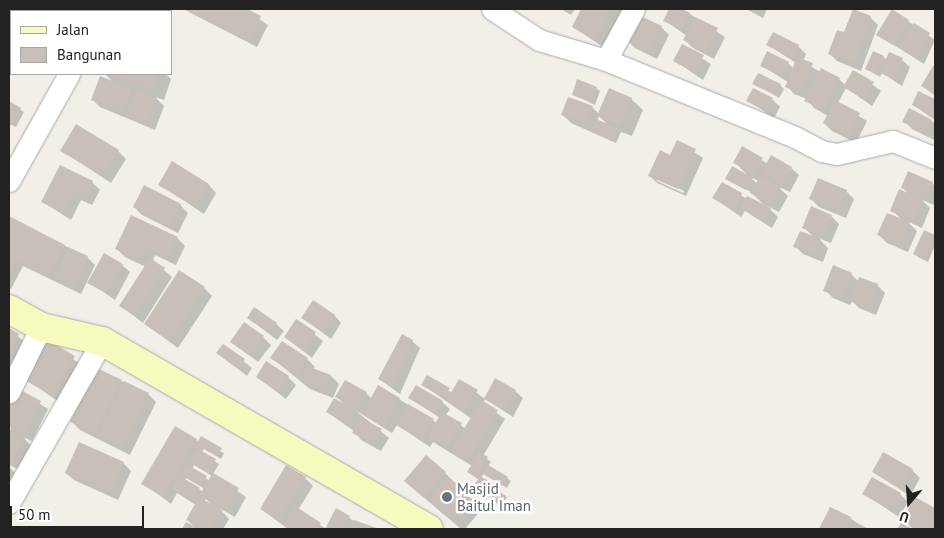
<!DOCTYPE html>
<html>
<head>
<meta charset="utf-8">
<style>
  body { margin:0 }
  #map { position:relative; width:944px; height:538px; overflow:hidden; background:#f2efe9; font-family:"PT Sans",sans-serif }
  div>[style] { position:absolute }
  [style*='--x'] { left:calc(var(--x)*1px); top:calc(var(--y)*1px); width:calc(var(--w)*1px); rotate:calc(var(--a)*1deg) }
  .shadow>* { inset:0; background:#0003 }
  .building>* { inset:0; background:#c7bfb8 }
  .roads { filter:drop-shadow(0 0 1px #a9a9a9) drop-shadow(0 0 1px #a9a9a9) }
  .street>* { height:21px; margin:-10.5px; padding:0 10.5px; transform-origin:10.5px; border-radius:10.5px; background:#fff }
  .secondary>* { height:28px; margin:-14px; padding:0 14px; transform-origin:14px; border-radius:14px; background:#f7fabf }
  .dots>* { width:14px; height:14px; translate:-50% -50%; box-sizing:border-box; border:2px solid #fff; border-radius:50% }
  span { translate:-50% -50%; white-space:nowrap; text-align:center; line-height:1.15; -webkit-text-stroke:5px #fff; paint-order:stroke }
  .worship-label { font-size:15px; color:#5b616d }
  .left { translate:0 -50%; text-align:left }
  .frame { position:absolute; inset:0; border:10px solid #222; pointer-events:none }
  .legend { position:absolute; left:10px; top:10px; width:162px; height:65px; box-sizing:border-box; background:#fff; border:1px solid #a7a7a7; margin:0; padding:6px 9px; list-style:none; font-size:15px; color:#222 }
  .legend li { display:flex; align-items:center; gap:10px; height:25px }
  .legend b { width:25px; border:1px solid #a7a7a7 }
  .north { position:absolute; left:884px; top:478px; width:50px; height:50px; -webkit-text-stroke:4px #fff; paint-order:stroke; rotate:198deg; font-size:14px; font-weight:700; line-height:20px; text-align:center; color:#222 }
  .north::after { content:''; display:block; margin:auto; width:18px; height:22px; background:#222; clip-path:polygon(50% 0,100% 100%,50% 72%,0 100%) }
  .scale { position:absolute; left:10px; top:506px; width:134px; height:22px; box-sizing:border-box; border:2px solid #222; border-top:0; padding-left:6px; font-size:15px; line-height:18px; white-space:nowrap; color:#222; -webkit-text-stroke:4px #fff; paint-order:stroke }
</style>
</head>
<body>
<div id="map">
  <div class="shadow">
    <i style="clip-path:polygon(25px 9px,70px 9px,72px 11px,23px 11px)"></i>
    <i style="clip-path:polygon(71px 9px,87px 9px,85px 11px)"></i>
    <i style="clip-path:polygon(183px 9px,244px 9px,268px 25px,257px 47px)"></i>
    <i style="clip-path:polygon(561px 9px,575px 9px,571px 15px)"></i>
    <i style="clip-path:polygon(583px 9px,624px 9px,603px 47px,573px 27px)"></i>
    <i style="clip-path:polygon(670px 9px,690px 14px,725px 37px,714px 59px,693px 48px,685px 40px,687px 36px,664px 20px)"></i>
    <i style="clip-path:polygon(746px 9px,767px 9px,763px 18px)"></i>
    <i style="clip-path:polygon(870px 17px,878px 25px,861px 71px,837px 61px,829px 53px,844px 34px)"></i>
    <i style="clip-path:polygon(908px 21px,935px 40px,924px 64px,878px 35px)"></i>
    <i style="clip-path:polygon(11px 25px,11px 37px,9px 35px)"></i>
    <i style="clip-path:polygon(661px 27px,669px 35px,657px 59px,635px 48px,627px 40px)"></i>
    <i style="clip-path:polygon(768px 45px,798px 46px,806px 54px,803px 61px,820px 72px,839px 79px,845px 85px,854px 71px,881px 91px,872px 106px,846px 88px,838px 103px,867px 121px,856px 143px,832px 131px,824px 123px,828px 116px,814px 108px,807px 99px,794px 94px,787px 86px,788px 82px,762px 66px,788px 63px,794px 69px,796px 63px)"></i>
    <i style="clip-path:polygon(682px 46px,711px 64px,703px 80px,675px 61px)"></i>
    <i style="clip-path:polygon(883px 57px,887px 60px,902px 60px,910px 67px,902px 86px,882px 73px,880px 77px,866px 69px)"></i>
    <i style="clip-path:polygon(933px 68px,935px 69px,935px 96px,923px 86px)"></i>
    <i style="clip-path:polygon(105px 74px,166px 74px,171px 79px,164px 100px,155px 97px,164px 106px,155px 130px,100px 107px,92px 99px,113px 82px)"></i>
    <i style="clip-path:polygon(754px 83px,780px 85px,784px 89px,779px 98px)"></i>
    <i style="clip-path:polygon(596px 88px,600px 91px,595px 105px,573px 94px)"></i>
    <i style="clip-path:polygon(919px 93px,935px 100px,935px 120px,913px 105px)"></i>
    <i style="clip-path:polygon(evenodd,631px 99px,643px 110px,632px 136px,621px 132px,616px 143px,571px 123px,563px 115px,592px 107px,599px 114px,631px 99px,599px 116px,609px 126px,597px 121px,599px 116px)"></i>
    <i style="clip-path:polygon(772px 99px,780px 107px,774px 118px,747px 100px)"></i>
    <i style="clip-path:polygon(9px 102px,24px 112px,16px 127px,9px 124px)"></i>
    <i style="clip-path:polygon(904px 121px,932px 121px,935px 124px,934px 140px,912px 129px)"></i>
    <i style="clip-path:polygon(evenodd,678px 142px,703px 158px,686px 196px,657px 183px,649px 175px,671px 156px,678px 142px,657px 178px,684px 191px,683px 193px,657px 181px,657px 178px)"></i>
    <i style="clip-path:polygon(evenodd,743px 148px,768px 164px,791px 168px,799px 175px,790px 192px,777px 186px,788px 196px,779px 212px,766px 205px,778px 217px,772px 228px,745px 211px,741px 217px,714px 198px,722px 183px,747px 199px,764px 205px,751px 192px,726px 178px,748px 176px,735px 162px,743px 148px,750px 177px,759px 181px,757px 184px,750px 177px)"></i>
    <i style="clip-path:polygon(61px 150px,118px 151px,126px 159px,111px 183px)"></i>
    <i style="clip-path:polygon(92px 182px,100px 190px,92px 205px,81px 200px,71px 220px,43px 202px)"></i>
    <i style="clip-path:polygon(932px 183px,935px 186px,935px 202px,934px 205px,922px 200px,930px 208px,922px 228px,907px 221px,917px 231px,908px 252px,887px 243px,879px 235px,902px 220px,892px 210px,911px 196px,903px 188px)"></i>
    <i style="clip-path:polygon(159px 184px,209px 185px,216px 193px,204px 214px)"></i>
    <i style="clip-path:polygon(846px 191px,854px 199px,846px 218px,819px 207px,811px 199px)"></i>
    <i style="clip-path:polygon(180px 205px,188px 213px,178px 233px,142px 215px,134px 207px)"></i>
    <i style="clip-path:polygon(831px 216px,839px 224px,831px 243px,818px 238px,828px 248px,823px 262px,803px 254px,795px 246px,814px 237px,803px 227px)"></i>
    <i style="clip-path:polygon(9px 217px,87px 257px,95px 265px,81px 294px,23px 266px,11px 289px,9px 288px)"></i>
    <i style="clip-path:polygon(934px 236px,935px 245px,928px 262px,918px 257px,915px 254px)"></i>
    <i style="clip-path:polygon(177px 238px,185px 246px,176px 265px,155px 255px,153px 261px,172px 277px,143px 323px,120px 305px,146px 267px,125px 257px,117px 249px)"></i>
    <i style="clip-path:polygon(122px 265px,130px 272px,115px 300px,89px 282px)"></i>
    <i style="clip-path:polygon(851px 274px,858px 281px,877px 285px,885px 293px,876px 315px,859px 308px,852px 301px,850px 305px,833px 298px,825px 290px)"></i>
    <i style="clip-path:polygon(204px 288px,212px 296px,178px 348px,145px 324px)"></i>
    <i style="clip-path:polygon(334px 315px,341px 323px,331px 339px,303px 318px)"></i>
    <i style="clip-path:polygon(248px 318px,276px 324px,284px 331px,277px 340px)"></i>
    <i style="clip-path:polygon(296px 320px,323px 341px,312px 358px,285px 337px)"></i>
    <i style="clip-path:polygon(9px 329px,26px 343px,13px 365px,9px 363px)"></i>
    <i style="clip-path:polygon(263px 337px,271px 345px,258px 362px,232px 342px)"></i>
    <i style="clip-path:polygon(46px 341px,82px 365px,60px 403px,25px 378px)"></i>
    <i style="clip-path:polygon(412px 341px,420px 348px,400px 394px,379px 379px)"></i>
    <i style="clip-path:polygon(224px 346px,252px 368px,247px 376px,218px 353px)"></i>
    <i style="clip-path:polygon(272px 358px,307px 359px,315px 367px,313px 369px,331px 376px,339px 384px,333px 398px,310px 389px)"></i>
    <i style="clip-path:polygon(257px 377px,288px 377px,296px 385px,286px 399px)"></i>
    <i style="clip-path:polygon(459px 380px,485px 399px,515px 391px,523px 398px,513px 417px,485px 399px,483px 403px,505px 419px,483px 456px,491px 462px,488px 466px,511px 481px,507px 488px,484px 473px,481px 478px,507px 497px,501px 506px,474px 487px,479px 480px,468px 472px,472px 466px,433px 442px,430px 447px,397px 425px,392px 433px,355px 410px,389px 438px,381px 451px,361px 440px,354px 431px,327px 412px,345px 405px,337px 397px,366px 393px,372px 399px,399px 399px,437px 423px,440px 418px,410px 398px,442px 402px,450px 409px,446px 415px,466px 429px,472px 419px,423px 385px,452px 392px)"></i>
    <i style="clip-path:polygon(121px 381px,148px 394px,156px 402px,130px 455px,80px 430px,72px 422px)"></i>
    <i style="clip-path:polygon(18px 390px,48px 409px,32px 441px,23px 437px,32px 447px,20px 470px,9px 465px,9px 431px,11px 431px,9px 407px)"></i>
    <i style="clip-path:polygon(evenodd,196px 440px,224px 453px,221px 459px,204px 449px,201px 452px,219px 464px,213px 474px,246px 497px,235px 517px,219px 508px,229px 519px,223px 529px,196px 529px,187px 519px,196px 505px,177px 493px,171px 504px,143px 483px,196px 440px,194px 465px,212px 476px,210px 481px,192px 469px,194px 465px,196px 440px,186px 478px,205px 489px,203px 492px,185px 480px,186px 478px,196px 440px,206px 499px,212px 505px,204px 501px,206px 499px)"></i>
    <i style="clip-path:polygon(123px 463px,131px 471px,118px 500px,74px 480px,66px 473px)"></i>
    <i style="clip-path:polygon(9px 467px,16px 474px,9px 488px)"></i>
    <i style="clip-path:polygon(912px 470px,920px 478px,910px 496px,873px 472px)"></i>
    <i style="clip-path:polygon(445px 473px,482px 509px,465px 529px,461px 529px,414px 489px)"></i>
    <i style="clip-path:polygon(305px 478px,313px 486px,298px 510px,326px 529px,288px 529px,261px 509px)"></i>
    <i style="clip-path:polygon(864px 494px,900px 494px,908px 502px,899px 517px)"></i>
    <i style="clip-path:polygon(916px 499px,935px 510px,935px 529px,913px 529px,904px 520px)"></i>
    <i style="clip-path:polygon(831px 508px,850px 518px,866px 529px,820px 529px)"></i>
    <i style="clip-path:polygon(337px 510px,354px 521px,376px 529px,327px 529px)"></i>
  </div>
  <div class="building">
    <i style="clip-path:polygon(23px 9px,70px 9px,75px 11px,22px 11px)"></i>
    <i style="clip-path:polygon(188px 9px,247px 9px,261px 16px,249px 40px)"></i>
    <i style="clip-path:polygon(581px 9px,612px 9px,595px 40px,572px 27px)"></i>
    <i style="clip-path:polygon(669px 9px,682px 9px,690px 13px,682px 30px,663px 21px)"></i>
    <i style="clip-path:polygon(853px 9px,871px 16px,853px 64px,828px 54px,837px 30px,844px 32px)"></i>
    <i style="clip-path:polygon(892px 9px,909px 20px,893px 45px,876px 35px)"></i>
    <i style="clip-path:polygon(638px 15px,662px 26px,649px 52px,625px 40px)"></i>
    <i style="clip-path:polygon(695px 17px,718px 28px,706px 52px,683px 40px)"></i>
    <i style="clip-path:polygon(914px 23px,930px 33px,916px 58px,899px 47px)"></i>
    <i style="clip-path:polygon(773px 32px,799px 45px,793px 58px,766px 45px)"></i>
    <i style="clip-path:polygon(682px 44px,704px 55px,695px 73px,673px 61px)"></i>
    <i style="clip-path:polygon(767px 51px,789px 62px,782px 76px,760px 66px)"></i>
    <i style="clip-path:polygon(873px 51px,884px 56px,876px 74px,865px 69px)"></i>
    <i style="clip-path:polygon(889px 52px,903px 58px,894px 79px,880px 73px)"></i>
    <i style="clip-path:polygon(797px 57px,813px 63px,801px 93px,785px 87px)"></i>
    <i style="clip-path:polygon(933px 66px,935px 67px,935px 94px,921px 86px)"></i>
    <i style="clip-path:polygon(821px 68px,840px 78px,823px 110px,804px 101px)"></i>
    <i style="clip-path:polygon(853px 70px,874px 82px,864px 99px,843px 87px)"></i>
    <i style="clip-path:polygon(758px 73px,781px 84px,775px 95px,752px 84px)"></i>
    <i style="clip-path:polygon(108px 74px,158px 74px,152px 89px)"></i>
    <i style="clip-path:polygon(100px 76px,133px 89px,124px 112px,91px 100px)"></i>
    <i style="clip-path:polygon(577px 79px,597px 87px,591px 102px,572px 95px)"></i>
    <i style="clip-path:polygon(609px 88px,632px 98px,620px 126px,597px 116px)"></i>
    <i style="clip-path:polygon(753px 88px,773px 98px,766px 111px,746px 101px)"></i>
    <i style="clip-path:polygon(136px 89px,157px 97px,147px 123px,126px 116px)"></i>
    <i style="clip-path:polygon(918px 91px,935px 99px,935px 117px,912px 105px)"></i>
    <i style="clip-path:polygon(568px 97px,593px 106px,586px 124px,561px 115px)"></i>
    <i style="clip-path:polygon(835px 100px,860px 113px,848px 136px,823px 123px)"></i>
    <i style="clip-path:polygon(9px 101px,21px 108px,12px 125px,9px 123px)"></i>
    <i style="clip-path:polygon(909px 108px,932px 120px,926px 133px,902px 122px)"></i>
    <i style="clip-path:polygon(596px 119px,617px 128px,612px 141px,590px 131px)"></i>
    <i style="clip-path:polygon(76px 124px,119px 150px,103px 176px,60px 151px)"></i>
    <i style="clip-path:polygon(677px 140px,696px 149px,678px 189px,648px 176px,660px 150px,670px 155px)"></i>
    <i style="clip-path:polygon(742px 146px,763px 158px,754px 174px,733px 163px)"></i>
    <i style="clip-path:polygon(771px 155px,792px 167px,782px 185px,761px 173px)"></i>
    <i style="clip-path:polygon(172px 161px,209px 184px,195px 207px,158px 185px)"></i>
    <i style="clip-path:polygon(60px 165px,93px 181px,84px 198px,73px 193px,63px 213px,41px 202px)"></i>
    <i style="clip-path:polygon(732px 166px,753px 178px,746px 190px,725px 179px)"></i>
    <i style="clip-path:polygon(908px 171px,933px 182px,926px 198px,901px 188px)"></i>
    <i style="clip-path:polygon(760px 176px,781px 187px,771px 205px,750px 193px)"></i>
    <i style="clip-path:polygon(818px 178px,847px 190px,838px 211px,809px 199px)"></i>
    <i style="clip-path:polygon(722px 182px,742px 193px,733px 210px,712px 198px)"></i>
    <i style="clip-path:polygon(144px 185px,181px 204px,170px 226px,133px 207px)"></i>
    <i style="clip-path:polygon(899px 189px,923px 199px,914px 221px,890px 211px)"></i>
    <i style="clip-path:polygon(747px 196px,771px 208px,764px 221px,740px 208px)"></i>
    <i style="clip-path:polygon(811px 206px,832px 215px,823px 236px,802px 228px)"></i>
    <i style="clip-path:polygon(887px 213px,910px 222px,900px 245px,877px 235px)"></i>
    <i style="clip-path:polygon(131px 215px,178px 237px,168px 258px,147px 248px,141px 261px,115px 249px)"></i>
    <i style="clip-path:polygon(9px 216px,65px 245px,48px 276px,15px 259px,9px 272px)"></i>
    <i style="clip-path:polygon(924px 230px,935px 235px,924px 259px,913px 254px)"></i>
    <i style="clip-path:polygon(800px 231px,821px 239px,815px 255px,793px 247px)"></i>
    <i style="clip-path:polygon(68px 247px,88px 256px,74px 287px,54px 278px)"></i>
    <i style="clip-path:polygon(104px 253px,123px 264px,106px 293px,87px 283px)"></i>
    <i style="clip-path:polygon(150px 258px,165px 268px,135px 316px,119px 306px)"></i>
    <i style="clip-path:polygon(833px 265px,852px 273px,843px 298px,823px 291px)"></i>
    <i style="clip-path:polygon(179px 270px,205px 287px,170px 341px,144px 324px)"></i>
    <i style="clip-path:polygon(859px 277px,878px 284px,869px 308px,850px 301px)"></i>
    <i style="clip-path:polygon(313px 300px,335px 315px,323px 332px,301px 318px)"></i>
    <i style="clip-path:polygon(254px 307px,277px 323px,269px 333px,247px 318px)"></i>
    <i style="clip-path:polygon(296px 319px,316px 332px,304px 351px,284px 337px)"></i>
    <i style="clip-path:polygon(244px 322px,264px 336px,250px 356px,230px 342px)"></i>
    <i style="clip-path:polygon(9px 328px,19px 334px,9px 352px)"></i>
    <i style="clip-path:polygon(402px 334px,413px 340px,392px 387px,378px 379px)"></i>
    <i style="clip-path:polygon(46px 339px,75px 356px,52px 396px,23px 379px)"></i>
    <i style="clip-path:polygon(282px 341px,308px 358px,296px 375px,270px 358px)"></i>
    <i style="clip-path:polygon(223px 344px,245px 359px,238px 369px,216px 353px)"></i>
    <i style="clip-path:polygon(266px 361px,289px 376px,278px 392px,256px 377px)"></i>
    <i style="clip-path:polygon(307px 366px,331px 375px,325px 391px,301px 382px)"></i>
    <i style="clip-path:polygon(97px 368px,122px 380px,95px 434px,70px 422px)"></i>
    <i style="clip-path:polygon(427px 375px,450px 388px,444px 398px,421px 385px)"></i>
    <i style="clip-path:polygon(495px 378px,516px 390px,505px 410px,484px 399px)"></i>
    <i style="clip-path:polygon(459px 379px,478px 390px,465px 412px,446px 401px)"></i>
    <i style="clip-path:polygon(345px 380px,367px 392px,357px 409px,335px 397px)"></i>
    <i style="clip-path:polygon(124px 381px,149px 393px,122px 448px,97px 435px)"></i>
    <i style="clip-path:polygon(378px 385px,400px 398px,384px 426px,362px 414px)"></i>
    <i style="clip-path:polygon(416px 385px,443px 401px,435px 414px,408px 398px)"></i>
    <i style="clip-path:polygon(17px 388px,41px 401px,24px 434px,9px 426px,9px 405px)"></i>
    <i style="clip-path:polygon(334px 398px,356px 410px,349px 425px,326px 412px)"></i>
    <i style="clip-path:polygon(481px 400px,498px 410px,468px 461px,451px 451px)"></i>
    <i style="clip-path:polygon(408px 404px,434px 419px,422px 440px,396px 425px)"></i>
    <i style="clip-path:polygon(442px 412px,462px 423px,447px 449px,427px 437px)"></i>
    <i style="clip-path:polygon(360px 417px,382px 429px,373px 444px,352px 433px)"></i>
    <i style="clip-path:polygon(175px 426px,197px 439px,163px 497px,141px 484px)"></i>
    <i style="clip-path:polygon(9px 429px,25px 438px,12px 463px,9px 462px)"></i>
    <i style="clip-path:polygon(201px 436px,222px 448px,217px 456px,196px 444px)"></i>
    <i style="clip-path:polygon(79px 442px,124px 462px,110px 493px,65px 473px)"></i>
    <i style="clip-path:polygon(198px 449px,216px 459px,208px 473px,190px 462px)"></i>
    <i style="clip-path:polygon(479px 452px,488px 457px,476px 477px,467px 472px)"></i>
    <i style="clip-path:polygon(883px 452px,913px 469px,901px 489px,872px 472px)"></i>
    <i style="clip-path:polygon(426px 455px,446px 472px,424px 498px,404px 481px)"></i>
    <i style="clip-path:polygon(186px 464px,207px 476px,201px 486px,180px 474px)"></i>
    <i style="clip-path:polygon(286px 465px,306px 477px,279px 521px,260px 509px)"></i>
    <i style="clip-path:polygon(488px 465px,508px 477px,503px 486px,483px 474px)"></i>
    <i style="clip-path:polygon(213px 473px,239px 488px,227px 510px,200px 494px)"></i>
    <i style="clip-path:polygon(178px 475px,200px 488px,193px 501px,171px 488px)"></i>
    <i style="clip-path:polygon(447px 476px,468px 493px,447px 517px,427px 500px)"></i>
    <i style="clip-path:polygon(480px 476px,500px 488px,493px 499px,473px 487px)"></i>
    <i style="clip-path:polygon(872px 477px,901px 493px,891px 510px,862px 494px)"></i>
    <i style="clip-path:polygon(199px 497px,222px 510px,211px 529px,203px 529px,186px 520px)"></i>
    <i style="clip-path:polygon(915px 497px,935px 508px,935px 529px,919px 529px,902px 520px)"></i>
    <i style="clip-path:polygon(295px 506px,321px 523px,317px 529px,289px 529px,283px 525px)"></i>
    <i style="clip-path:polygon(830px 507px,851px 517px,845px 529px,819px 529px)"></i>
    <i style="clip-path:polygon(336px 508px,350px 516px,343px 529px,325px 529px)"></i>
    <i style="clip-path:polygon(354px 520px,379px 529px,351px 529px)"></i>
    <i style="clip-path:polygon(186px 522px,199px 529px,182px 529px)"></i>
    <i style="clip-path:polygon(855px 522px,869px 529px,852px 529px)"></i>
    <i style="clip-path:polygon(901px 523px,913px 529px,897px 529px)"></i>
  </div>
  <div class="roads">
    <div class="street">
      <i style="--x:492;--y:9;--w:56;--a:33.4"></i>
      <i style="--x:539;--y:40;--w:70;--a:16.6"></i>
      <i style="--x:606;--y:60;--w:204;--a:22.2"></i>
      <i style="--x:795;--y:137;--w:30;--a:28"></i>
      <i style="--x:821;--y:151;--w:16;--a:11"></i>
      <i style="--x:837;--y:154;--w:57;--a:-13.1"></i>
      <i style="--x:893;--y:141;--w:45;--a:22"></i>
      <i style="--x:104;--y:11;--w:3;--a:-45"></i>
      <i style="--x:606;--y:60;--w:58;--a:-61.2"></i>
      <i style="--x:9;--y:181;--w:123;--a:-60.7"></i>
      <i style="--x:9;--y:392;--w:72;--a:-63.8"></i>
      <i style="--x:9;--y:503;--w:187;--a:-60.1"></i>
    </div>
    <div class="secondary">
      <i style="--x:9;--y:309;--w:37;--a:29"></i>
      <i style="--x:41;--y:327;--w:63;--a:12.9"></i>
      <i style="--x:102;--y:341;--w:377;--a:29.9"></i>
    </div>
  </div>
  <div class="dots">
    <i style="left:447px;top:497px;background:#6b7280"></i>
  </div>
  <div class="worship-label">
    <span class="left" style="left:457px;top:497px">Masjid<br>Baitul Iman</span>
  </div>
  <div class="frame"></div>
  <ul class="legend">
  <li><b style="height:6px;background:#f7fabf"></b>Jalan</li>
  <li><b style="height:14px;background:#c7bfb8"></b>Bangunan</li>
  </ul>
  <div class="north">U</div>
  <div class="scale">50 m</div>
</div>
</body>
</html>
